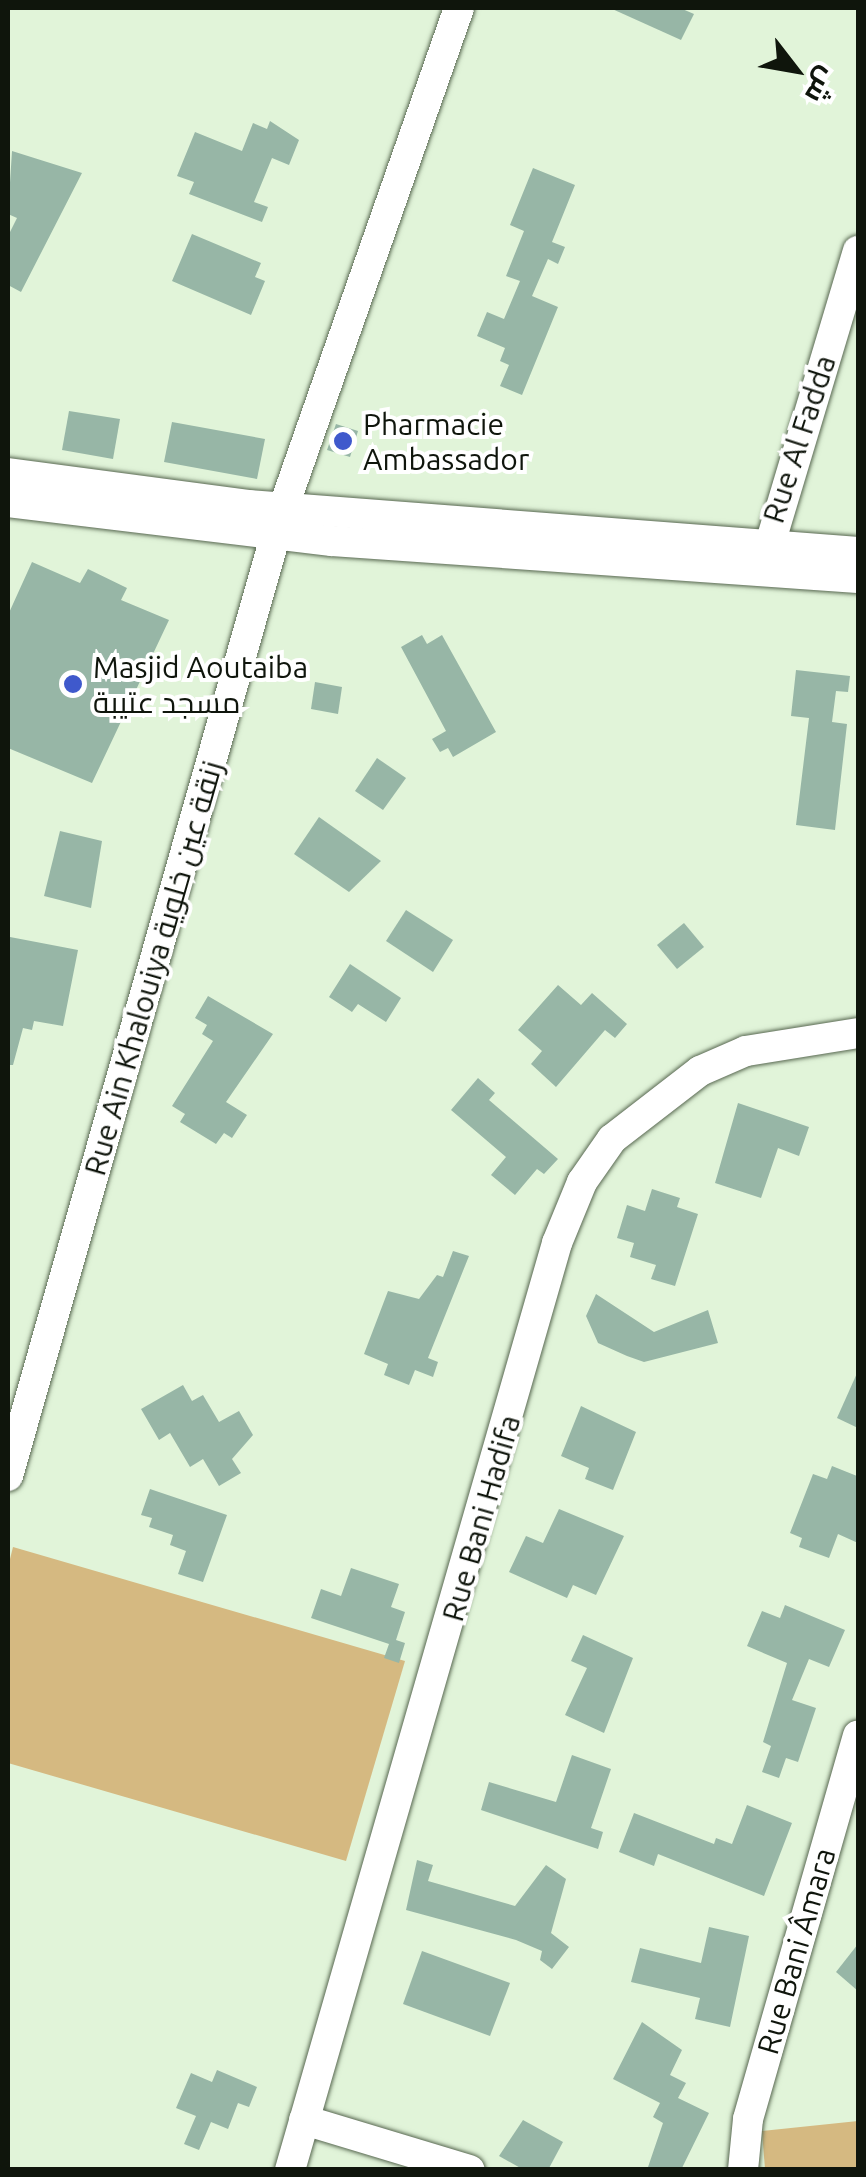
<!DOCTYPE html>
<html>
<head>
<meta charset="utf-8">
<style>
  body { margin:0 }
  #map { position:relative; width:866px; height:2177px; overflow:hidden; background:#e1f4d9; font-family:Ubuntu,Cairo,sans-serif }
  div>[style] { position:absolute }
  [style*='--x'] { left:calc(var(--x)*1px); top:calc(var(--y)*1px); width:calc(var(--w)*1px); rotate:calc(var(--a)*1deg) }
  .green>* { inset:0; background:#d5b981 }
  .building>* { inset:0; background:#97b6a6 }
  .roads { filter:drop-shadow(0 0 2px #586851) drop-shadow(0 0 2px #586851) }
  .minor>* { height:30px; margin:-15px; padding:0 15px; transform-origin:15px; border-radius:15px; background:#fff }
  .dots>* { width:28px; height:28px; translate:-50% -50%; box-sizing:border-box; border:5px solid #fff; border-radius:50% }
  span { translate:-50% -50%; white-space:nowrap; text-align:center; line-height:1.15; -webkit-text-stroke:8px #fff; paint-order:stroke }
  .poi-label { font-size:30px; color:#0f150c }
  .left { translate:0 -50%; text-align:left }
  .street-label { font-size:30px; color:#0f150c }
  .frame { position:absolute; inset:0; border:10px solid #0f150c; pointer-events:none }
  .north { position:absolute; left:746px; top:20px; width:100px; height:100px; -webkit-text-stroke:8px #fff; paint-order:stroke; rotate:121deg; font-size:28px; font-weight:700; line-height:40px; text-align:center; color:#0f150c }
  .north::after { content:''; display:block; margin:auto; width:35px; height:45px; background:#0f150c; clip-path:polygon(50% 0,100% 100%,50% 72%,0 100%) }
</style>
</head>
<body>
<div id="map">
  <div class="green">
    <i style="clip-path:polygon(13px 1547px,405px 1661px,346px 1861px,8px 1763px,8px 1567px)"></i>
    <i style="clip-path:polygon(858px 2121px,858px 2169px,765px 2169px,762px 2131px)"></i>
  </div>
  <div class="building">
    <i style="clip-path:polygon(610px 8px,680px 8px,694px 14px,681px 40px)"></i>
    <i style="clip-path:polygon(270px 121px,299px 140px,289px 165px,272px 158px,254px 202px,268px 207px,262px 222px,189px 194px,194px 182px,177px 176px,195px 132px,242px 151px,253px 123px,267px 129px)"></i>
    <i style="clip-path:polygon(12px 151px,82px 173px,21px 292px,8px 285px,8px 236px,17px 218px,8px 214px)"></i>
    <i style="clip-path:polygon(533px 168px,575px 185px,552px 242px,565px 247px,558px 264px,548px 259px,532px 296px,558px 307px,522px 395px,500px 386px,509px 365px,500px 361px,505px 348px,477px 336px,487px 312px,504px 319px,520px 281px,506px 276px,524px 231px,510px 225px)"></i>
    <i style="clip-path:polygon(192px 234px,261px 263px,255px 277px,265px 281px,251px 315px,172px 281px)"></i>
    <i style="clip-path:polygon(69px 411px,120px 419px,113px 459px,62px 450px)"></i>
    <i style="clip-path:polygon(172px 422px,265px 439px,257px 479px,164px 462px)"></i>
    <i style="clip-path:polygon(336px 424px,358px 431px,350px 457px,327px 450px)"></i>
    <i style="clip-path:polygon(32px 562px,80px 583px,88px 569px,127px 588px,121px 600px,169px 620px,92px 783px,8px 748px,8px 615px)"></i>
    <i style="clip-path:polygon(422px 635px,427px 644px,442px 635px,496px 732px,453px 757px,448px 748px,440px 752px,432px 739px,446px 731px,401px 647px)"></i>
    <i style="clip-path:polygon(796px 670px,850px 676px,848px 692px,836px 691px,832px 722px,847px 724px,835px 830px,796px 825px,809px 718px,791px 716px)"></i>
    <i style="clip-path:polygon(315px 682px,342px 687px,338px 714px,311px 709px)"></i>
    <i style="clip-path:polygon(377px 758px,406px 778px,383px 810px,355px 791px)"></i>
    <i style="clip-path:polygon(319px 817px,381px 861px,349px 892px,294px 854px)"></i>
    <i style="clip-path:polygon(60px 831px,102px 841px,91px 908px,44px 896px)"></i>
    <i style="clip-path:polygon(406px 910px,453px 940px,433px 972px,386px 941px)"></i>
    <i style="clip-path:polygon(684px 923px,704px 947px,677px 969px,657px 945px)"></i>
    <i style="clip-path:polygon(10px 937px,78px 950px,63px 1026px,34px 1021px,32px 1030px,23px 1028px,13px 1065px,8px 1065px)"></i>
    <i style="clip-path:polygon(350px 964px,401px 998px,386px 1022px,358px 1004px,352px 1012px,329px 997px)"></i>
    <i style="clip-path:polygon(558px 985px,581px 1005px,592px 993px,627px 1024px,615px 1038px,605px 1030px,556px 1087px,531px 1064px,542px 1051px,518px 1030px)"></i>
    <i style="clip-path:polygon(208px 996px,273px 1034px,226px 1102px,247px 1115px,232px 1138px,224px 1133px,216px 1144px,180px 1122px,185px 1114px,172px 1106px,213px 1041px,202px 1034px,207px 1025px,195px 1018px)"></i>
    <i style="clip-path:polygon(478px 1078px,495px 1093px,489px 1100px,558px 1159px,544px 1174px,537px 1169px,515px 1195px,491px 1175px,506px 1157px,451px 1110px)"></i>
    <i style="clip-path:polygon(738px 1103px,809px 1127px,799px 1156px,778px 1148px,761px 1198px,715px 1183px)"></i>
    <i style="clip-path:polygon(652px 1189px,680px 1198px,677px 1207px,698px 1214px,675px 1286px,651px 1279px,656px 1265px,630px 1257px,634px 1243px,617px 1238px,627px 1205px,645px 1211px)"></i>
    <i style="clip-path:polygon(453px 1251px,469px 1256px,428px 1358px,438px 1362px,433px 1377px,415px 1370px,409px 1385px,384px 1375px,388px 1364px,364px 1354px,388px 1291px,419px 1299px,437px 1275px,443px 1277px)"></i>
    <i style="clip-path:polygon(596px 1294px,654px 1332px,708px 1310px,718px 1343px,644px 1362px,627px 1356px,598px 1343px,586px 1316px)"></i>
    <i style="clip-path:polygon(858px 1371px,858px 1428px,837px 1418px)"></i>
    <i style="clip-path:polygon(183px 1385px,192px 1401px,203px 1395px,219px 1422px,239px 1411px,253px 1435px,232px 1459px,241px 1473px,219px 1486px,203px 1459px,190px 1467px,170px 1433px,159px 1440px,141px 1409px)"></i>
    <i style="clip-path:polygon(581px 1406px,636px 1432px,613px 1490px,585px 1479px,589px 1468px,561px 1456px)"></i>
    <i style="clip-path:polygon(832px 1466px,857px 1476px,858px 1543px,838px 1534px,829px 1558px,799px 1547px,802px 1538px,790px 1533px,813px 1474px,827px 1479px)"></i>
    <i style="clip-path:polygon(150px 1489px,227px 1515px,203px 1582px,178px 1574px,186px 1551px,170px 1545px,173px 1535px,149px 1527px,152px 1518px,141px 1515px)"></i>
    <i style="clip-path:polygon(559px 1509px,624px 1536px,596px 1595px,573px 1585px,567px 1598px,509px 1572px,526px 1536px,543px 1543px)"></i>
    <i style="clip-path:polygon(351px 1568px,399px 1584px,391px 1607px,405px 1612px,396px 1640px,405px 1643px,399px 1663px,384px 1658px,389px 1644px,311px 1618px,321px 1589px,341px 1596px)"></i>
    <i style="clip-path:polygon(785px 1605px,845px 1630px,829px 1667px,809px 1659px,792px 1700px,816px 1708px,798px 1762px,786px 1758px,779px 1778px,762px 1772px,771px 1746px,763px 1742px,787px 1663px,747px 1646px,762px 1611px,780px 1618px)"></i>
    <i style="clip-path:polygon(583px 1635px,633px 1658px,604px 1733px,565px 1715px,587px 1668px,571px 1661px)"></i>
    <i style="clip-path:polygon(572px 1755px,611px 1769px,591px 1828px,603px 1832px,598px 1849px,481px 1810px,489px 1782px,556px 1802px)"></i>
    <i style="clip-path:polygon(747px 1805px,792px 1823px,764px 1896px,658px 1854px,654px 1866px,619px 1852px,634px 1813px,714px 1844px,716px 1838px,732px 1844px)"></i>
    <i style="clip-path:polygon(417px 1860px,433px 1865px,428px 1881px,515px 1906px,546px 1865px,566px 1879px,551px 1933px,569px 1947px,552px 1969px,540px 1960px,542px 1951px,516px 1940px,406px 1910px)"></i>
    <i style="clip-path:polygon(709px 1927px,749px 1936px,730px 2027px,695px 2019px,700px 1998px,631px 1982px,640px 1948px,701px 1963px)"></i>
    <i style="clip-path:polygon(858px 1944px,858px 1991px,836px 1972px)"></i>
    <i style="clip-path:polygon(422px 1951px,510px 1983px,490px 2036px,403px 2004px)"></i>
    <i style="clip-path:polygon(642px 2022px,682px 2050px,670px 2075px,686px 2083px,678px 2098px,709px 2113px,681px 2170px,647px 2170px,663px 2123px,653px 2117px,660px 2103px,613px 2079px)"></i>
    <i style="clip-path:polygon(217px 2070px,257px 2087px,249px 2107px,238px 2103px,228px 2129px,211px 2122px,199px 2150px,184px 2144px,196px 2116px,176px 2108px,191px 2073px,212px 2082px)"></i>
    <i style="clip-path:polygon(523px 2120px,563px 2142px,548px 2170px,524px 2170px,499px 2156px)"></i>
  </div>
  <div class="roads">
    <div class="minor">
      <i style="--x:8;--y:473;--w:242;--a:7.6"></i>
      <i style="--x:248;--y:505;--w:612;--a:4.41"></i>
      <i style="--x:8;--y:502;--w:326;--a:6.9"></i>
      <i style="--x:332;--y:541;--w:527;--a:4.02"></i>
      <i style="--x:764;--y:564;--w:327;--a:-73.3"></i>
      <i style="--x:8;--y:1476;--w:1005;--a:-74.13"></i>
      <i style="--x:283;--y:509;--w:531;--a:-70.64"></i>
      <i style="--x:304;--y:2120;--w:173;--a:16.8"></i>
      <i style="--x:290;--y:2170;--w:965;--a:-73.93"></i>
      <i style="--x:557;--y:1243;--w:66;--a:-67.7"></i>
      <i style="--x:582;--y:1182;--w:52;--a:-55.1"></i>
      <i style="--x:612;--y:1139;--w:111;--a:-37.7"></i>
      <i style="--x:700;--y:1071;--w:50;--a:-23.5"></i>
      <i style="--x:746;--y:1051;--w:113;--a:-9.1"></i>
      <i style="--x:743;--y:2170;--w:51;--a:-84.4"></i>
      <i style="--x:748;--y:2119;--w:399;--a:-74"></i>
    </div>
  </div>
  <div class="dots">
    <i style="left:343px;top:441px;background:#3f59cc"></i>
    <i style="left:73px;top:684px;background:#3f59cc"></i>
  </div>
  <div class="poi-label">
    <span class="left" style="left:363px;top:441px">Pharmacie<br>Ambassador</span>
    <span class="left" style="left:93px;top:684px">Masjid Aoutaiba<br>مسجد عتيبة</span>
  </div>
  <div class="street-label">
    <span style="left:799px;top:439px;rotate:-72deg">Rue Al Fadda</span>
    <span style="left:153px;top:968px;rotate:-74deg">Rue Ain Khalouiya زنقة عين خلوية</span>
    <span style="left:481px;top:1518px;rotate:-74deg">Rue Bani Hadifa</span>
    <span style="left:796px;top:1951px;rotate:-74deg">Rue Bani Âmara</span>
  </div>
  <div class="frame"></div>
  <div class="north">ش</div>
</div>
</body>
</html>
